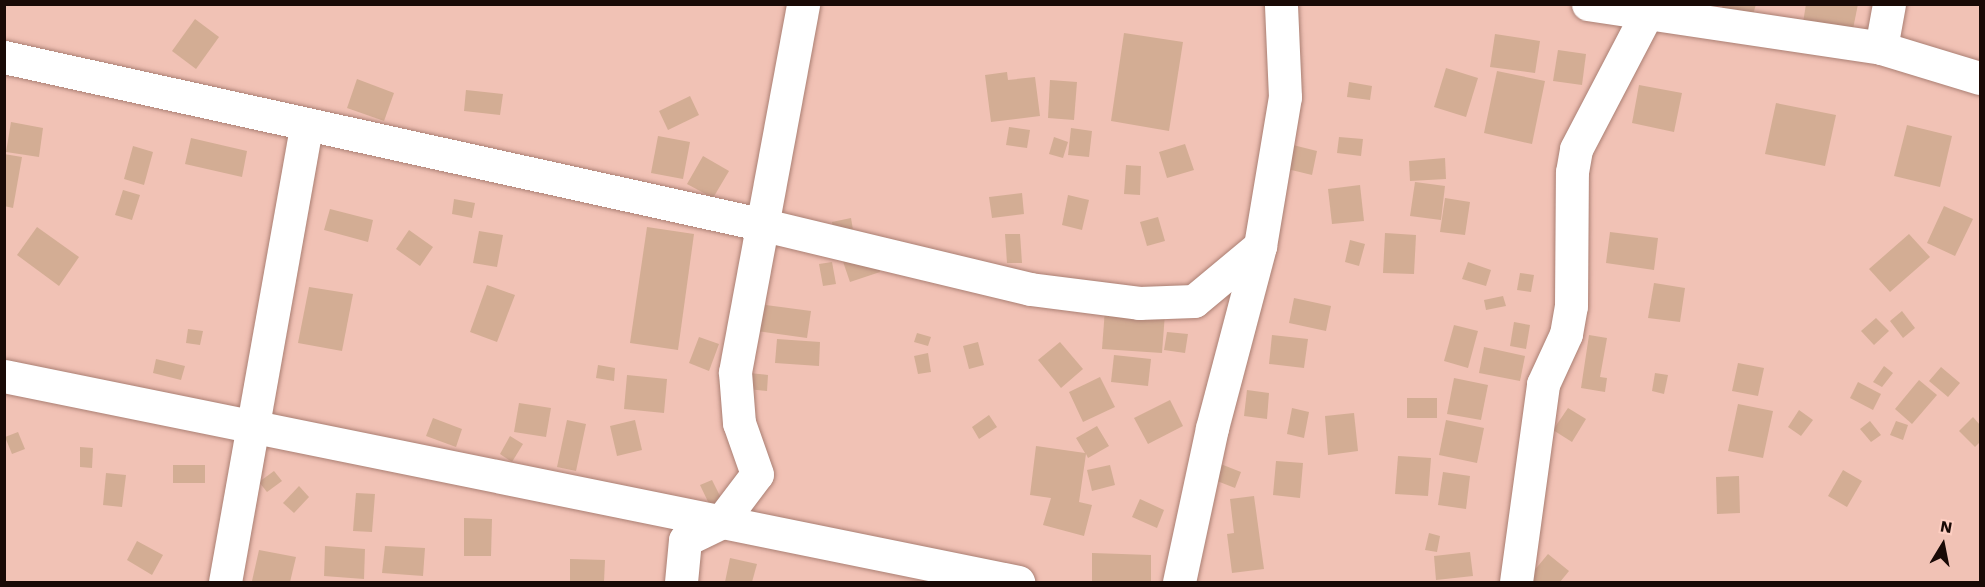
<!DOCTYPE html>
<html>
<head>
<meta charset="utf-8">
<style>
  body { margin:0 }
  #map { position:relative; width:1985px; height:587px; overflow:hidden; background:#f1c2b5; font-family:"Work Sans",sans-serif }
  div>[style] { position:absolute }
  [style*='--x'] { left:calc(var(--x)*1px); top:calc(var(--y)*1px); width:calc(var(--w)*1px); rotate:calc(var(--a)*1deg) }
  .building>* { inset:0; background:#d3ad94 }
  .roads { filter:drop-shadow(0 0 2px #aa7f73) drop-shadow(0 0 2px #aa7f73) }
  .minor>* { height:33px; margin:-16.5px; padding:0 16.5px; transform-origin:16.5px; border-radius:16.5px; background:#fff }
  span { translate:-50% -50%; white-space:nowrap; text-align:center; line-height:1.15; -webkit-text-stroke:4.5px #fecfc2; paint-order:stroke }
  .frame { position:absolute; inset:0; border:6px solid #190a06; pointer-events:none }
  .north { position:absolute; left:1913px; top:515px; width:60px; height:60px; -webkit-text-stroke:4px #fecfc2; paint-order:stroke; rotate:10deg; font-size:16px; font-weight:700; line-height:24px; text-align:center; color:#190a06 }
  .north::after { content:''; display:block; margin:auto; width:21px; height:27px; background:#190a06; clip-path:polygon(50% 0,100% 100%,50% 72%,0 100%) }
</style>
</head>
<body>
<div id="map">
  <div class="building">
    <i style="clip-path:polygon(1723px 4px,1756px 4px,1751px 22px,1720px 14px)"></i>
    <i style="clip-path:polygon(1806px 4px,1858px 4px,1851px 39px,1802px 29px)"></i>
    <i style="clip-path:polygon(195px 19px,219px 37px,196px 69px,172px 51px)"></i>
    <i style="clip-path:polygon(1124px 33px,1183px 42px,1169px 131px,1111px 121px)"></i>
    <i style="clip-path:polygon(1495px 34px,1540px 41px,1535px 73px,1490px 67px)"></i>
    <i style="clip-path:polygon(1558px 50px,1586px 54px,1582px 85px,1553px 81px)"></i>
    <i style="clip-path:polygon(1446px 68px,1478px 78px,1466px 117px,1434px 107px)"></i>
    <i style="clip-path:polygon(1497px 71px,1545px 81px,1532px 144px,1484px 133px)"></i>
    <i style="clip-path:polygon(1007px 72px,1008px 80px,1035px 77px,1040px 116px,991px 122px,985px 75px)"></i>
    <i style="clip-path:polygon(357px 79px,394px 93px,384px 121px,347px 108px)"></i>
    <i style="clip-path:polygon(1050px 80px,1077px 82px,1074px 120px,1048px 118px)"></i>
    <i style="clip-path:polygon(1349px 82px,1372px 86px,1370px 100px,1347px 97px)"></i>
    <i style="clip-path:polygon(1639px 85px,1682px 93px,1674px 132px,1632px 123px)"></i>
    <i style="clip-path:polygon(466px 90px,503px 94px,500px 115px,464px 111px)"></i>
    <i style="clip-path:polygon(690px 96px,699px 115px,668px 130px,659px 111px)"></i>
    <i style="clip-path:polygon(1776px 103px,1836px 115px,1825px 166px,1765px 154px)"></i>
    <i style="clip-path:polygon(11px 122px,43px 128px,39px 157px,6px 152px)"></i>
    <i style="clip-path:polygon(1907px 125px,1952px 136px,1940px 187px,1894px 176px)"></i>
    <i style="clip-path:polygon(1009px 127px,1030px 130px,1027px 148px,1006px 145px)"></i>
    <i style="clip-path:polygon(1071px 128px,1092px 131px,1089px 157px,1068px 155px)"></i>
    <i style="clip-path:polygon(658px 136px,690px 142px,683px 179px,651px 173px)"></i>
    <i style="clip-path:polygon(1054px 137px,1068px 142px,1063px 158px,1049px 154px)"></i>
    <i style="clip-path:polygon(1339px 137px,1363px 139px,1361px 156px,1337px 153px)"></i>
    <i style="clip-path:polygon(191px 138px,247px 151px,242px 177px,185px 164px)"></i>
    <i style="clip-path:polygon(1285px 143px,1317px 151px,1312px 175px,1279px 167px)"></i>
    <i style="clip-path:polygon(1185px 144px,1194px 170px,1167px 178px,1159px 152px)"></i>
    <i style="clip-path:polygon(133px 146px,153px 152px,144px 185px,124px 179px)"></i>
    <i style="clip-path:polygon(4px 154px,22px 157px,13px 208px,4px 206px)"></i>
    <i style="clip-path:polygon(703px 156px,729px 171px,713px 198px,687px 184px)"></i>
    <i style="clip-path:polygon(1445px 158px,1446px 179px,1410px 181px,1409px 161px)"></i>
    <i style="clip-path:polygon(1126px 165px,1141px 166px,1140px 195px,1124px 194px)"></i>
    <i style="clip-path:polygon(1415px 182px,1445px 186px,1441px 220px,1410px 216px)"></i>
    <i style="clip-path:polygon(1360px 185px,1364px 221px,1332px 224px,1328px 189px)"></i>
    <i style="clip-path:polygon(123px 190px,140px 195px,132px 220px,115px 215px)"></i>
    <i style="clip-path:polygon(1022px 193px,1024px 214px,992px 218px,989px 197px)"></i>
    <i style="clip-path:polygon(1068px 195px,1089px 200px,1082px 230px,1062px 225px)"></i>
    <i style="clip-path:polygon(1445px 198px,1470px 202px,1465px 235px,1440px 232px)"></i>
    <i style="clip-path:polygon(454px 199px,475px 203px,472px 218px,452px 214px)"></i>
    <i style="clip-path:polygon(1944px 206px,1973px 219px,1955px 256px,1927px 243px)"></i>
    <i style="clip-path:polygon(330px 209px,373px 220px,368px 242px,324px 230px)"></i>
    <i style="clip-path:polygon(1158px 217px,1165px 241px,1147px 246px,1140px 222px)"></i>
    <i style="clip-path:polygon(851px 218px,854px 236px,835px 239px,832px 222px)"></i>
    <i style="clip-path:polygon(37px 227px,79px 257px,59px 286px,17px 255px)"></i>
    <i style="clip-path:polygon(647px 227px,694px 234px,678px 350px,630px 343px)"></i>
    <i style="clip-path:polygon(409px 230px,433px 247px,420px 266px,396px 249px)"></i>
    <i style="clip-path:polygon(479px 231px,503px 235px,497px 267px,473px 263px)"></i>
    <i style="clip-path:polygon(1610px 232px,1658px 238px,1654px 270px,1606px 263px)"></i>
    <i style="clip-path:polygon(1385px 233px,1416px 235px,1414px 274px,1383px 273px)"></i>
    <i style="clip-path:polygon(1005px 234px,1020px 234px,1022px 263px,1007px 263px)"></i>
    <i style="clip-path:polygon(1909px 234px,1930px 257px,1890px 292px,1869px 269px)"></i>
    <i style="clip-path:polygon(1350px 240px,1365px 244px,1359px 266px,1345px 262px)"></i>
    <i style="clip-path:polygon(869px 243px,880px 272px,850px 282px,840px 253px)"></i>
    <i style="clip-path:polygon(832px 262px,836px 284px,823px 286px,819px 264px)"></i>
    <i style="clip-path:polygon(1468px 262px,1491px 270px,1486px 286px,1462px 279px)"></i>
    <i style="clip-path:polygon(1520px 273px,1534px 275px,1531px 292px,1517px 290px)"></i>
    <i style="clip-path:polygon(1654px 283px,1685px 288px,1680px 322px,1648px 318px)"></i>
    <i style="clip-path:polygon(487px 285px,515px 295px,497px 342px,470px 332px)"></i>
    <i style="clip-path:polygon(309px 287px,353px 294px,342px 351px,298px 343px)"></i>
    <i style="clip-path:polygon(1106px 296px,1166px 300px,1162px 353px,1102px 349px)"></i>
    <i style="clip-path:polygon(1503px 296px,1506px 306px,1486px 310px,1484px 300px)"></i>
    <i style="clip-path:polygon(1294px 298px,1331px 306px,1326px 331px,1289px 323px)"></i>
    <i style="clip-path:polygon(759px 304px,811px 311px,807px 338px,756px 331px)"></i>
    <i style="clip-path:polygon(1902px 311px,1915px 328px,1903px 338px,1890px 321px)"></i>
    <i style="clip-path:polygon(1876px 318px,1889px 331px,1874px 345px,1861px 331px)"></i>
    <i style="clip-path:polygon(1514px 322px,1530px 325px,1526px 349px,1510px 346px)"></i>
    <i style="clip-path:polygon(1454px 325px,1478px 331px,1468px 368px,1444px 361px)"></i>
    <i style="clip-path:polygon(188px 329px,203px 331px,200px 345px,186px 343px)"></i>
    <i style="clip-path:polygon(1167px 332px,1188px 334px,1185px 353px,1164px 350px)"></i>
    <i style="clip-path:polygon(917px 333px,931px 337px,928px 346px,914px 342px)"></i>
    <i style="clip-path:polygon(1272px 335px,1308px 339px,1304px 368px,1269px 364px)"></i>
    <i style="clip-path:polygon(1589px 335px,1607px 338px,1600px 377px,1607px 378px,1605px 392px,1581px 388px)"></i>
    <i style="clip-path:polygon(699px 337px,719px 344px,709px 371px,689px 363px)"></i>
    <i style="clip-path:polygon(777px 339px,820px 342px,819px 366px,775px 363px)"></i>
    <i style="clip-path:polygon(978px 342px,984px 365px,969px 369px,963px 346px)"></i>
    <i style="clip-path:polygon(1060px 342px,1083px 369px,1061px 388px,1038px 360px)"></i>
    <i style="clip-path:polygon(1484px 347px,1525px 356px,1520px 381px,1479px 373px)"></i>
    <i style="clip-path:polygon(928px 353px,931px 372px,918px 374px,914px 356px)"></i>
    <i style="clip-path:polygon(1114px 355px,1151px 359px,1148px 386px,1111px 382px)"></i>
    <i style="clip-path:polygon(156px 359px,185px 366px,181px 380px,153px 373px)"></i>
    <i style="clip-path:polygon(1738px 363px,1764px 368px,1758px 396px,1732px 391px)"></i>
    <i style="clip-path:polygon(598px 365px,615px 368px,614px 381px,596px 378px)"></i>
    <i style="clip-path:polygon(1884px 366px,1893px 373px,1882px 387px,1873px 382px)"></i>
    <i style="clip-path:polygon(1941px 367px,1960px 383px,1948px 397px,1929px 381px)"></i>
    <i style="clip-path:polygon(749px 373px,768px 375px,767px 391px,748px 389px)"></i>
    <i style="clip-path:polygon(1655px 373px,1668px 375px,1664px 394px,1652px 391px)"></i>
    <i style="clip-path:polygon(627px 375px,667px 379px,664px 413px,624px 409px)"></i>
    <i style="clip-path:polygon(1100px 377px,1115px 407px,1083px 422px,1069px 392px)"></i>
    <i style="clip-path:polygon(1454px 378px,1488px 385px,1481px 420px,1447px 414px)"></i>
    <i style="clip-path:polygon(1919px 380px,1937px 395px,1912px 424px,1895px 409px)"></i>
    <i style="clip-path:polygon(1858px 382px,1881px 394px,1873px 410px,1850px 398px)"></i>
    <i style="clip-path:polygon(1247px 390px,1269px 393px,1267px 419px,1244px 416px)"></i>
    <i style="clip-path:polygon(1407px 398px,1437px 398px,1437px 418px,1407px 418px)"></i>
    <i style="clip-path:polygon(1170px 400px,1183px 426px,1148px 444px,1134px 418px)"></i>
    <i style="clip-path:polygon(519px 403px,551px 408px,546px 437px,514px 432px)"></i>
    <i style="clip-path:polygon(1738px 404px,1773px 411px,1763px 458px,1728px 451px)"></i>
    <i style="clip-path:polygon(1292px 408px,1309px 412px,1304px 438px,1287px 434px)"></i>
    <i style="clip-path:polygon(1568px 408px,1586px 419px,1572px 442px,1553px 430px)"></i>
    <i style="clip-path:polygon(1799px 410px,1813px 420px,1801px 436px,1788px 427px)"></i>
    <i style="clip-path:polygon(1354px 413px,1358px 451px,1328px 455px,1325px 416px)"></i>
    <i style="clip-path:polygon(989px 415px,997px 427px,979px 439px,972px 427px)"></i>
    <i style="clip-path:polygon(1973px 417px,1980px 425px,1980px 442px,1975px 447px,1959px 431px)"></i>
    <i style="clip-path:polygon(433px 418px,462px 429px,456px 447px,426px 436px)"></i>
    <i style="clip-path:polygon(567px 420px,586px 424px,576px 471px,557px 467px)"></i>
    <i style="clip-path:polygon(635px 420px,642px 450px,617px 456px,610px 426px)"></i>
    <i style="clip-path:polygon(1446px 420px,1484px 428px,1477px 463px,1439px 455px)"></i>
    <i style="clip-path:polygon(1870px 421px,1881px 435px,1871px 442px,1860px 429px)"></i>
    <i style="clip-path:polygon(1896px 421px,1908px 425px,1903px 440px,1890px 435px)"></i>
    <i style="clip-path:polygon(1097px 426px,1109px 446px,1088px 458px,1086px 454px,1079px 502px,1092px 505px,1084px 536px,1043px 525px,1051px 498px,1030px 495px,1036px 446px,1085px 453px,1076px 438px)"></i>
    <i style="clip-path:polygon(18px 432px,25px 449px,12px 454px,5px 437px)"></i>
    <i style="clip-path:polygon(510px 436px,523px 444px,512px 462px,500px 454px)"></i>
    <i style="clip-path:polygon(80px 447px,93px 448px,92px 468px,80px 467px)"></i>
    <i style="clip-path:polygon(1398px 456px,1431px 458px,1428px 496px,1395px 494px)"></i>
    <i style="clip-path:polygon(1276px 461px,1303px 463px,1300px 498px,1273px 495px)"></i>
    <i style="clip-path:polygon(1218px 463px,1241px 472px,1235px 488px,1212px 479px)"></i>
    <i style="clip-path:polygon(173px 465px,205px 465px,205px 483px,173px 483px)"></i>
    <i style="clip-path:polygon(1110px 465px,1115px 485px,1092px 491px,1087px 470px)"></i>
    <i style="clip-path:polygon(1843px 470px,1862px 481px,1847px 507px,1828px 496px)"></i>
    <i style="clip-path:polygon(274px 471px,282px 481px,267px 492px,259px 482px)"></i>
    <i style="clip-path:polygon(1443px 472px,1470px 476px,1466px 509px,1438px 505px)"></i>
    <i style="clip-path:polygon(106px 473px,126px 475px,122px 507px,103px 505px)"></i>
    <i style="clip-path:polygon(1739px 476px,1740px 513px,1717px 514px,1716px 477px)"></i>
    <i style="clip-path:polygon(712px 480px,724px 504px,712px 510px,700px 485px)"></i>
    <i style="clip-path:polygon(299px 486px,309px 497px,294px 513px,283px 503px)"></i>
    <i style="clip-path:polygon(356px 493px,375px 494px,372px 532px,353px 531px)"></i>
    <i style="clip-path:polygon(1254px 496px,1264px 569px,1232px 573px,1227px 534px,1234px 533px,1230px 499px)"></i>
    <i style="clip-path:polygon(1140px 499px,1164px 510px,1157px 528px,1132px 517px)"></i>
    <i style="clip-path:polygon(464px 518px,492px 519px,491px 556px,464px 556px)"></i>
    <i style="clip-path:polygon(1429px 533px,1440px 536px,1437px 552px,1425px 550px)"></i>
    <i style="clip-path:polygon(137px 541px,163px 555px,152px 575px,127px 560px)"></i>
    <i style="clip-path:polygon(325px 546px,365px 549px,364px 579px,324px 576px)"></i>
    <i style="clip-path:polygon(385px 546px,425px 548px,423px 576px,382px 573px)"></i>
    <i style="clip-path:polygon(259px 550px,296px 557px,290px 582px,252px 581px)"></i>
    <i style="clip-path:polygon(1470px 552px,1473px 576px,1436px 580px,1434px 556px)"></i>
    <i style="clip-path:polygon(1092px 553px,1151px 555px,1151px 582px,1092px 582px)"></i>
    <i style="clip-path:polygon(1548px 554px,1569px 571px,1560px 582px,1534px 582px,1528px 578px)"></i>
    <i style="clip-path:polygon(730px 558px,757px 564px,752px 582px,725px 582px)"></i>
    <i style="clip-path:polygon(570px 559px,605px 560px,604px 582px,570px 582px)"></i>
  </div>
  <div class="roads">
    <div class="minor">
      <i style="--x:1588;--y:4;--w:296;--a:8.5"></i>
      <i style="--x:1881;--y:48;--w:103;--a:16.9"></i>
      <i style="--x:1881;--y:48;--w:45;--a:-79.7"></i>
      <i style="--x:4;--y:57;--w:778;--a:12.46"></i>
      <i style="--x:764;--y:225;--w:274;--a:13.5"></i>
      <i style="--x:1030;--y:289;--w:110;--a:7.3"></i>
      <i style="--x:1139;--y:303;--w:55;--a:-2.1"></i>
      <i style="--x:1194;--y:301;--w:86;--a:-39.8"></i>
      <i style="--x:4;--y:376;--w:1035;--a:11.48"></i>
      <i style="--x:225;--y:582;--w:463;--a:-79.9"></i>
      <i style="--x:681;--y:582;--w:42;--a:-84.6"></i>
      <i style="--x:685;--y:540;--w:39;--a:-26"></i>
      <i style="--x:720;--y:523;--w:61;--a:-52.9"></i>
      <i style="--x:757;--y:474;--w:54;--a:-109.4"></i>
      <i style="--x:739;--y:423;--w:51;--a:-94.5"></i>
      <i style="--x:735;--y:372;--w:374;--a:-79.5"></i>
      <i style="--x:1179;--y:582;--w:157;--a:-77.9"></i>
      <i style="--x:1212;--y:428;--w:188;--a:-75.2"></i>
      <i style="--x:1260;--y:246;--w:151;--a:-80.5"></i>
      <i style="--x:1285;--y:97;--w:93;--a:-92.5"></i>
      <i style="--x:1516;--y:582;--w:200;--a:-82.2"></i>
      <i style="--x:1543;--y:384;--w:55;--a:-65.3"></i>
      <i style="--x:1566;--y:334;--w:28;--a:-80"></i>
      <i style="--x:1571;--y:306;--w:134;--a:-89.6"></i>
      <i style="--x:1572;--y:172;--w:23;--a:-80"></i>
      <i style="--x:1576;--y:149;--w:153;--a:-62.4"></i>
      <i style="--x:1647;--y:13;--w:9;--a:-84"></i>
    </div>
  </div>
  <div class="frame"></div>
  <div class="north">N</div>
</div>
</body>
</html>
